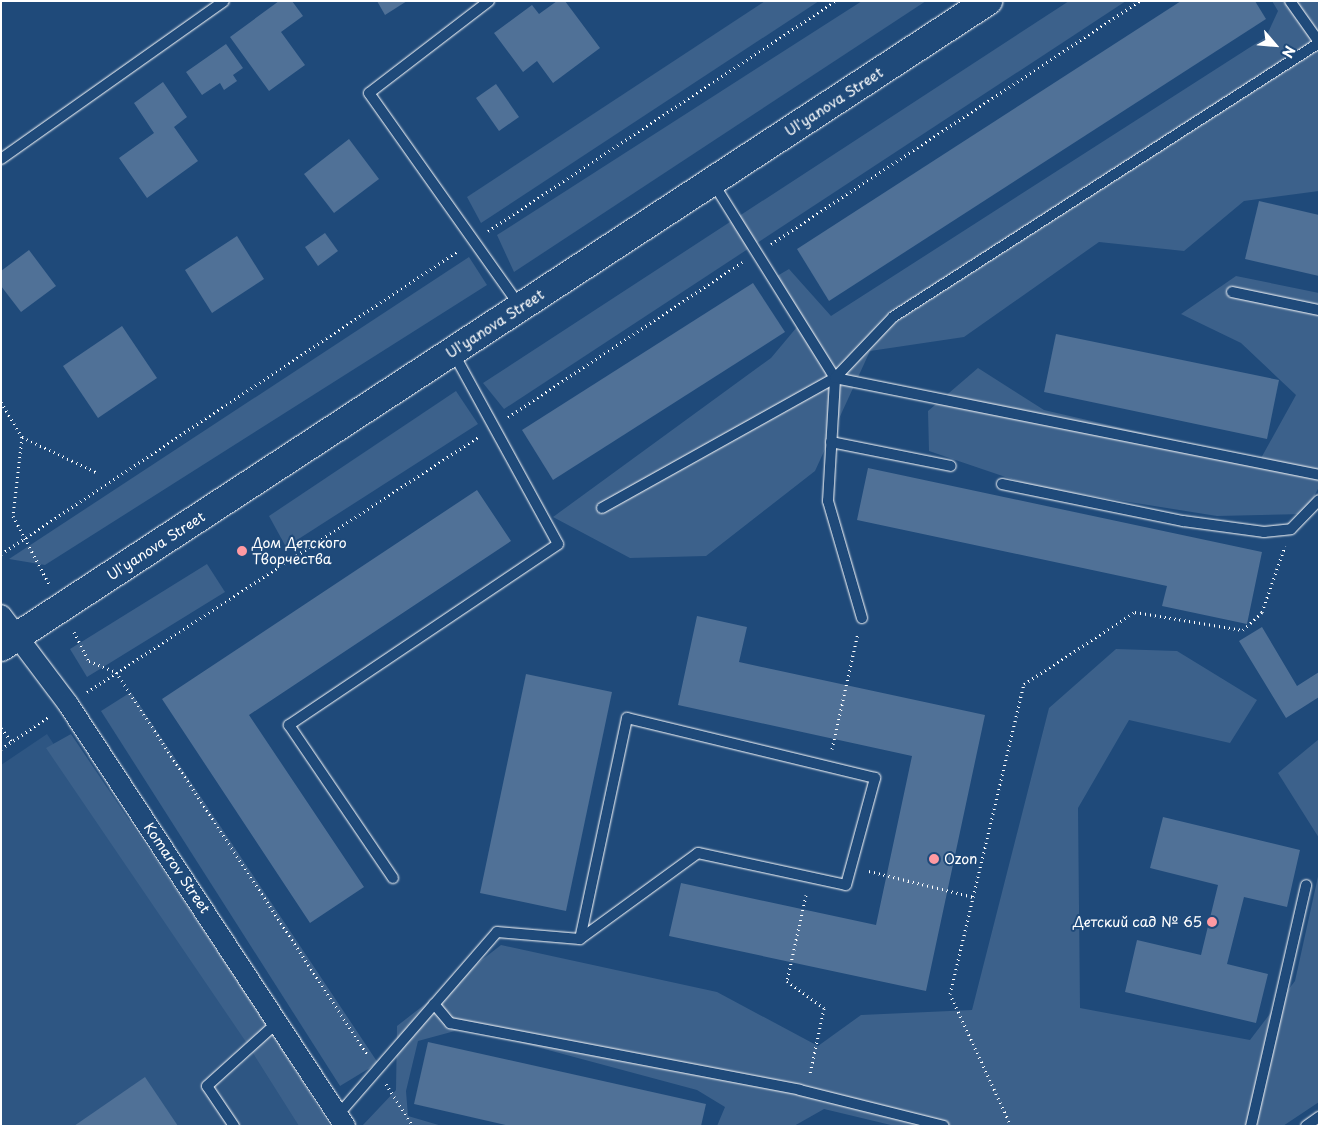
<!DOCTYPE html>
<html>
<head>
<meta charset="utf-8">
<style>
  body { margin:0 }
  #map { position:relative; width:1320px; height:1127px; overflow:hidden; background:#1f4a7a; font-family:"Playpen Sans",sans-serif }
  div>[style] { position:absolute }
  [style*='--x'] { left:calc(var(--x)*1px); top:calc(var(--y)*1px); width:calc(var(--w)*1px); rotate:calc(var(--a)*1deg) }
  .built>* { inset:0; background:#2e5683 }
  .green>* { inset:0; background:#3c618b }
  .building>* { inset:0; background:#507197 }
  .path>* { height:3px; margin-top:-1.5px; transform-origin:0; background:repeating-linear-gradient(90deg,#fff 0 1px,transparent 0 5px) }
  .roads { filter:drop-shadow(0 0 1px #fff) drop-shadow(0 0 1px #fff) }
  .service>* { height:10px; margin:-5px; padding:0 5px; transform-origin:5px; border-radius:5px; background:#1f4a7a }
  .minor>* { height:20px; margin:-10px; padding:0 10px; transform-origin:10px; border-radius:10px; background:#1f4a7a }
  .secondary>* { height:28px; margin:-14px; padding:0 14px; transform-origin:14px; border-radius:14px; background:#1f4a7a }
  .dots>* { width:14px; height:14px; translate:-50% -50%; box-sizing:border-box; border:2px solid #1f4a7a; border-radius:50% }
  span { translate:-50% -50%; white-space:nowrap; text-align:center; line-height:1.15; -webkit-text-stroke:4px #1f4a7a; paint-order:stroke }
  .street-label { font-size:14px; color:#fff }
  .poi-label { font-size:14px; color:#fff }
  .left { translate:0 -50%; text-align:left }
  .right { translate:-100% -50%; text-align:right }
  .frame { position:absolute; inset:0; border:2px solid #fff; pointer-events:none }
  .north { position:absolute; left:1250px; top:20px; width:50px; height:50px; -webkit-text-stroke:4px #1f4a7a; paint-order:stroke; rotate:117deg; font-size:14px; font-weight:700; line-height:20px; text-align:center; color:#fff }
  .north::after { content:''; display:block; margin:auto; width:18px; height:22px; background:#fff; clip-path:polygon(50% 0,100% 100%,50% 72%,0 100%) }
</style>
</head>
<body>
<div id="map">
  <div class="built">
    <i style="clip-path:polygon(47px 734px,308px 1126px,1px 1126px,1px 765px)"></i>
  </div>
  <div class="green">
    <i style="clip-path:polygon(765px 1px,819px 1px,481px 223px,467px 197px)"></i>
    <i style="clip-path:polygon(862px 1px,926px 1px,514px 272px,497px 235px)"></i>
    <i style="clip-path:polygon(1069px 1px,1126px 1px,504px 409px,483px 383px)"></i>
    <i style="clip-path:polygon(1272px 1px,1319px 1px,1319px 191px,1244px 201px,1184px 251px,1099px 242px,964px 337px,870px 351px,815px 471px,706px 556px,630px 558px,553px 517px,771px 358px,802px 321px,772px 279px,789px 269px,831px 316px,1266px 37px,1278px 11px)"></i>
    <i style="clip-path:polygon(469px 257px,487px 285px,45px 565px,9px 559px)"></i>
    <i style="clip-path:polygon(1236px 276px,1319px 293px,1319px 487px,1305px 514px,1217px 516px,1035px 487px,929px 451px,928px 411px,978px 368px,1044px 410px,1260px 460px,1296px 395px,1241px 343px,1181px 314px)"></i>
    <i style="clip-path:polygon(456px 391px,478px 424px,286px 547px,269px 516px)"></i>
    <i style="clip-path:polygon(207px 564px,225px 592px,87px 677px,70px 649px)"></i>
    <i style="clip-path:polygon(1116px 649px,1177px 651px,1257px 700px,1230px 743px,1129px 720px,1078px 808px,1080px 1008px,1250px 1040px,1295px 981px,1319px 872px,1319px 1102px,1283px 1126px,895px 1126px,824px 1109px,794px 1126px,717px 1126px,725px 1107px,697px 1090px,466px 1028px,418px 1041px,406px 1091px,408px 1116px,442px 1126px,362px 1126px,396px 1090px,397px 1026px,501px 945px,717px 992px,818px 1046px,861px 1015px,972px 1010px,1049px 708px)"></i>
    <i style="clip-path:polygon(131px 692px,378px 1063px,340px 1086px,101px 711px)"></i>
    <i style="clip-path:polygon(71px 734px,270px 1029px,330px 1126px,299px 1126px,246px 1042px,46px 748px)"></i>
    <i style="clip-path:polygon(1319px 739px,1319px 838px,1278px 773px)"></i>
  </div>
  <div class="building">
    <i style="clip-path:polygon(279px 1px,292px 1px,303px 16px,281px 32px,305px 65px,269px 91px,230px 37px)"></i>
    <i style="clip-path:polygon(377px 1px,407px 1px,385px 15px)"></i>
    <i style="clip-path:polygon(557px 1px,565px 1px,600px 48px,553px 83px,537px 61px,523px 72px,494px 33px,532px 5px,539px 14px)"></i>
    <i style="clip-path:polygon(1181px 1px,1255px 1px,1266px 19px,829px 301px,797px 249px)"></i>
    <i style="clip-path:polygon(226px 44px,243px 68px,233px 75px,237px 81px,224px 90px,220px 83px,202px 95px,186px 72px)"></i>
    <i style="clip-path:polygon(163px 82px,187px 117px,174px 127px,198px 161px,147px 198px,119px 158px,154px 133px,134px 103px)"></i>
    <i style="clip-path:polygon(496px 84px,519px 117px,499px 131px,476px 98px)"></i>
    <i style="clip-path:polygon(349px 139px,379px 179px,334px 213px,304px 174px)"></i>
    <i style="clip-path:polygon(1259px 201px,1319px 215px,1319px 276px,1245px 259px)"></i>
    <i style="clip-path:polygon(325px 233px,338px 251px,318px 266px,305px 247px)"></i>
    <i style="clip-path:polygon(237px 236px,264px 279px,212px 313px,185px 270px)"></i>
    <i style="clip-path:polygon(29px 250px,56px 286px,21px 312px,1px 286px,1px 271px)"></i>
    <i style="clip-path:polygon(753px 283px,785px 332px,553px 480px,522px 430px)"></i>
    <i style="clip-path:polygon(122px 326px,157px 378px,98px 418px,63px 366px)"></i>
    <i style="clip-path:polygon(1056px 334px,1279px 380px,1267px 439px,1044px 392px)"></i>
    <i style="clip-path:polygon(868px 468px,1262px 552px,1247px 624px,1162px 606px,1167px 586px,857px 520px)"></i>
    <i style="clip-path:polygon(477px 490px,511px 541px,249px 715px,364px 887px,310px 923px,162px 699px)"></i>
    <i style="clip-path:polygon(697px 616px,747px 627px,739px 662px,985px 715px,926px 991px,669px 936px,681px 883px,876px 925px,912px 756px,678px 705px)"></i>
    <i style="clip-path:polygon(1262px 627px,1297px 686px,1319px 672px,1319px 697px,1286px 718px,1239px 641px)"></i>
    <i style="clip-path:polygon(526px 674px,612px 692px,566px 911px,480px 893px)"></i>
    <i style="clip-path:polygon(1163px 817px,1300px 850px,1287px 907px,1244px 897px,1227px 964px,1268px 974px,1256px 1023px,1125px 992px,1137px 940px,1201px 955px,1218px 885px,1150px 868px)"></i>
    <i style="clip-path:polygon(428px 1042px,706px 1104px,701px 1126px,510px 1126px,414px 1104px)"></i>
    <i style="clip-path:polygon(145px 1077px,178px 1126px,74px 1126px)"></i>
  </div>
  <div class="path">
    <i style="--x:488;--y:231;--w:417;--a:-33.5"></i>
    <i style="--x:771;--y:244;--w:442;--a:-33.4"></i>
    <i style="--x:1;--y:402;--w:41;--a:59"></i>
    <i style="--x:22;--y:437;--w:82;--a:25.3"></i>
    <i style="--x:508;--y:417;--w:281;--a:-33.5"></i>
    <i style="--x:22;--y:437;--w:80;--a:96.5"></i>
    <i style="--x:13;--y:516;--w:77;--a:62.1"></i>
    <i style="--x:1;--y:554;--w:548;--a:-33.55"></i>
    <i style="--x:74;--y:632;--w:33;--a:63"></i>
    <i style="--x:89;--y:661;--w:29;--a:22"></i>
    <i style="--x:116;--y:672;--w:457;--a:56.7"></i>
    <i style="--x:87;--y:692;--w:468;--a:-33.1"></i>
    <i style="--x:1;--y:728;--w:18;--a:52"></i>
    <i style="--x:1;--y:749;--w:57;--a:-34.2"></i>
    <i style="--x:832;--y:749;--w:119;--a:-77.4"></i>
    <i style="--x:869;--y:871;--w:108;--a:13.9"></i>
    <i style="--x:806;--y:895;--w:88;--a:102.5"></i>
    <i style="--x:787;--y:981;--w:46;--a:36.1"></i>
    <i style="--x:824;--y:1008;--w:67;--a:102"></i>
    <i style="--x:386;--y:1084;--w:50;--a:57.3"></i>
    <i style="--x:1011;--y:1126;--w:145;--a:-114.8"></i>
    <i style="--x:950;--y:994;--w:319;--a:-76.6"></i>
    <i style="--x:1024;--y:684;--w:132;--a:-33"></i>
    <i style="--x:1135;--y:612;--w:109;--a:9.5"></i>
    <i style="--x:1243;--y:630;--w:26;--a:-43"></i>
    <i style="--x:1262;--y:612;--w:70;--a:-70.8"></i>
  </div>
  <div class="roads">
    <div class="service">
      <i style="--x:489;--y:1;--w:151;--a:142.5"></i>
      <i style="--x:369;--y:93;--w:261;--a:54.7"></i>
      <i style="--x:1290;--y:1;--w:50;--a:54.7"></i>
      <i style="--x:1;--y:159;--w:273;--a:-35.3"></i>
      <i style="--x:1232;--y:292;--w:89;--a:11.7"></i>
      <i style="--x:835;--y:378;--w:494;--a:11.3"></i>
      <i style="--x:831;--y:442;--w:122;--a:11.3"></i>
      <i style="--x:1002;--y:484;--w:185;--a:11.6"></i>
      <i style="--x:1183;--y:521;--w:82;--a:7.7"></i>
      <i style="--x:1264;--y:532;--w:27;--a:-6"></i>
      <i style="--x:1291;--y:529;--w:40;--a:-46"></i>
      <i style="--x:602;--y:508;--w:267;--a:-29.2"></i>
      <i style="--x:835;--y:378;--w:230;--a:-122"></i>
      <i style="--x:862;--y:618;--w:122;--a:-106.2"></i>
      <i style="--x:828;--y:501;--w:123;--a:-86.7"></i>
      <i style="--x:835;--y:378;--w:84;--a:-46.4"></i>
      <i style="--x:893;--y:317;--w:507;--a:-32.75"></i>
      <i style="--x:393;--y:878;--w:185;--a:-124.2"></i>
      <i style="--x:289;--y:725;--w:324;--a:-33.9"></i>
      <i style="--x:558;--y:544;--w:219;--a:-118.7"></i>
      <i style="--x:434;--y:1004;--w:25;--a:50"></i>
      <i style="--x:450;--y:1023;--w:356;--a:10.8"></i>
      <i style="--x:800;--y:1090;--w:148;--a:14"></i>
      <i style="--x:338;--y:1115;--w:242;--a:-49"></i>
      <i style="--x:497;--y:932;--w:83;--a:4.8"></i>
      <i style="--x:580;--y:939;--w:146;--a:-36.1"></i>
      <i style="--x:698;--y:853;--w:151;--a:12.2"></i>
      <i style="--x:846;--y:885;--w:111;--a:-74.8"></i>
      <i style="--x:875;--y:778;--w:255;--a:-166.4"></i>
      <i style="--x:627;--y:718;--w:226;--a:102"></i>
      <i style="--x:234;--y:1126;--w:48;--a:-124"></i>
      <i style="--x:207;--y:1086;--w:97;--a:-42.1"></i>
      <i style="--x:1251;--y:1126;--w:247;--a:-77.1"></i>
      <i style="--x:1306;--y:1126;--w:16;--a:-35"></i>
    </div>
    <div class="minor">
      <i style="--x:1;--y:615;--w:111;--a:53"></i>
      <i style="--x:68;--y:704;--w:505;--a:56.72"></i>
    </div>
    <div class="secondary">
      <i style="--x:1;--y:647;--w:1180;--a:-33.21"></i>
    </div>
  </div>
  <div class="dots">
    <i style="left:242px;top:551px;background:#ff9aa2"></i>
    <i style="left:934px;top:859px;background:#ff9aa2"></i>
    <i style="left:1212px;top:922px;background:#ff9aa2"></i>
  </div>
  <div class="street-label">
    <span style="left:834px;top:102px;rotate:-33deg">Ul'yanova Street</span>
    <span style="left:495px;top:324px;rotate:-33deg">Ul'yanova Street</span>
    <span style="left:156px;top:546px;rotate:-33deg">Ul'yanova Street</span>
    <span style="left:177px;top:868px;rotate:56deg">Komarov Street</span>
  </div>
  <div class="poi-label">
    <span class="left" style="left:252px;top:551px">Дом Детского<br>Творчества</span>
    <span class="left" style="left:944px;top:859px">Ozon</span>
    <span class="right" style="left:1202px;top:922px">Детский сад № 65</span>
  </div>
  <div class="frame"></div>
  <div class="north">N</div>
</div>
</body>
</html>
